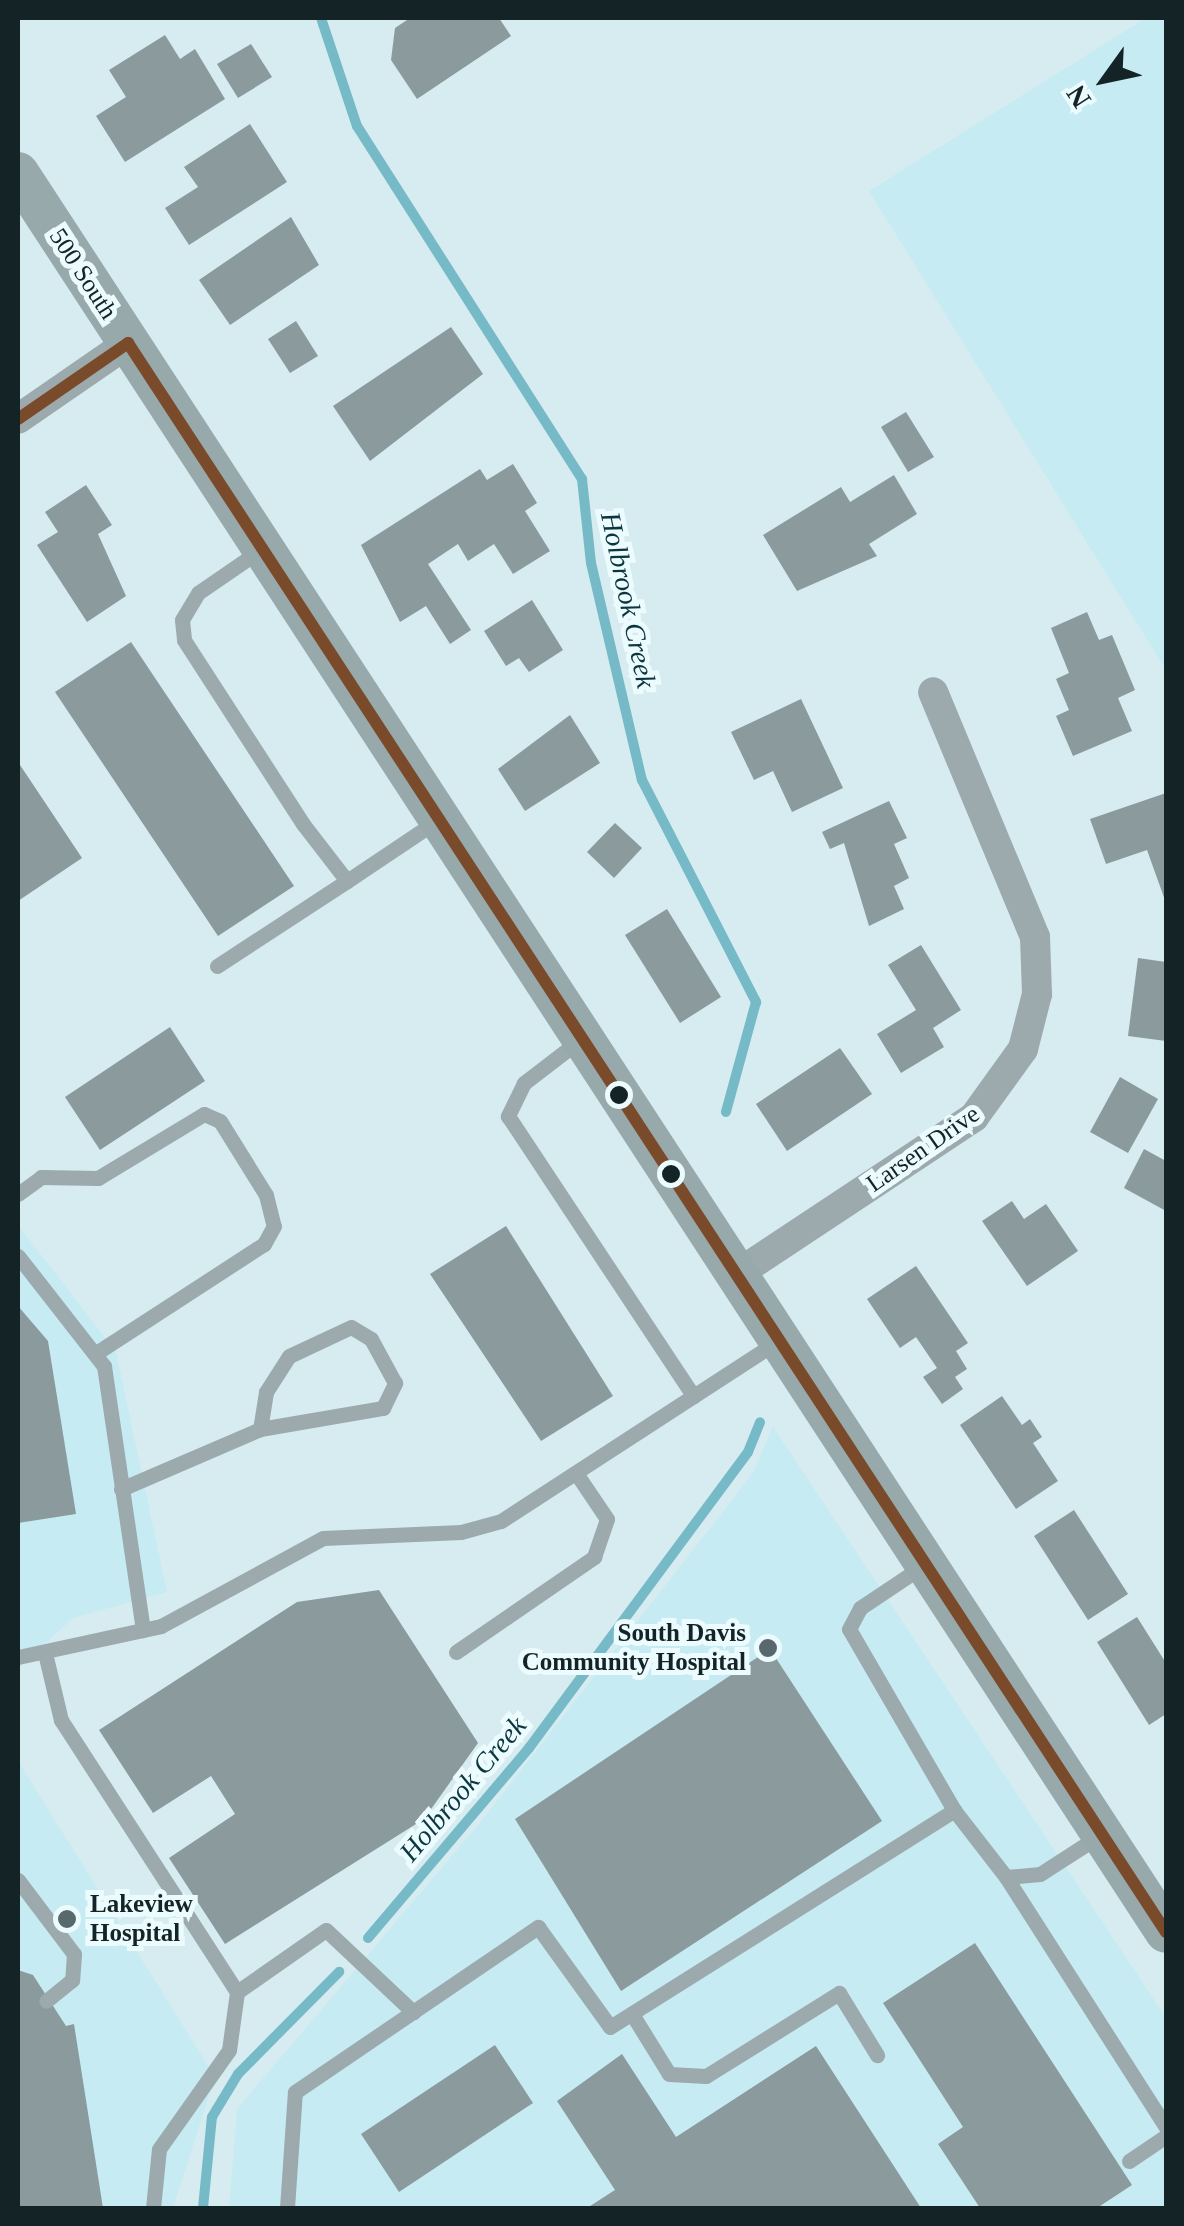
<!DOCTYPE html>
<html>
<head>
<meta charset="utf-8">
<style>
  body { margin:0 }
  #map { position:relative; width:1184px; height:2226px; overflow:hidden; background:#d6ecf0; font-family:"Times New Roman",serif }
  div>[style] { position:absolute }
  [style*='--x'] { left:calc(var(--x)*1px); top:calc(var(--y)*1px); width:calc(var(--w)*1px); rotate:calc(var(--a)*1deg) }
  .built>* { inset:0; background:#c6ebf3 }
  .stream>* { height:10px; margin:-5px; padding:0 5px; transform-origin:5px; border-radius:5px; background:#76bac7 }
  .building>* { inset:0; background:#8a9a9d }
  .lane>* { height:15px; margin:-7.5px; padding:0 7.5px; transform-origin:7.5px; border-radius:7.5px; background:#9caaad }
  .street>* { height:30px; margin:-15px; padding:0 15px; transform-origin:15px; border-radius:15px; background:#9caaad }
  .secondary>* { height:42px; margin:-21px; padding:0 21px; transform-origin:21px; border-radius:21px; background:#98a9ac }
  .bus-1>* { height:12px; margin:-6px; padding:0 6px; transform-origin:6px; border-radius:6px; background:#7a4b2a }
  .dots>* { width:28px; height:28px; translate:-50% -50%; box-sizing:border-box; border:5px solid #ecfbfe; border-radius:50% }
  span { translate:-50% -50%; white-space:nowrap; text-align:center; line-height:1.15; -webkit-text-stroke:10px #ecfbfe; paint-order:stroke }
  .street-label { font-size:25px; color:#142326 }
  .poi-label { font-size:25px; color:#142326; font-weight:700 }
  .right { translate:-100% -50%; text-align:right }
  .left { translate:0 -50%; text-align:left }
  .water-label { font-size:28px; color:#0c363e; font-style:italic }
  .frame { position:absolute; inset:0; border:20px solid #142326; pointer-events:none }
  .north { position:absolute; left:1054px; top:30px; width:100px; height:100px; -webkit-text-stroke:8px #ecfbfe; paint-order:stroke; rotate:237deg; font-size:28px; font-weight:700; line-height:40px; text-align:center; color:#142326 }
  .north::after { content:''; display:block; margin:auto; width:35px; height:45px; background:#142326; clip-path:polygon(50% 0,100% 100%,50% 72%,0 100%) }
</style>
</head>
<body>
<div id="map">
  <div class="built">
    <i style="clip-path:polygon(1146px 18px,1166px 18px,1166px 670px,869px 191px)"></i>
    <i style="clip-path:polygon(18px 1225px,116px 1352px,167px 1592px,73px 1618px,18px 1669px)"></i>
    <i style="clip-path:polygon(773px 1427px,1166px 2018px,1166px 2208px,229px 2208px,237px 2109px,479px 1824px,753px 1473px)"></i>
    <i style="clip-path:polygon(18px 1761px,215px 2077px,173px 2208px,18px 2208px)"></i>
  </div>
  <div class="stream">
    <i style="--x:321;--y:18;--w:114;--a:71.6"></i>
    <i style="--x:357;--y:126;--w:419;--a:57.5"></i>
    <i style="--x:582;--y:479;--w:84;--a:83.9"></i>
    <i style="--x:591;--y:563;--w:223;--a:76.8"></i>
    <i style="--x:642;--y:780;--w:250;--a:62.8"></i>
    <i style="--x:756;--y:1002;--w:114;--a:105.3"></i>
    <i style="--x:368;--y:1938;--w:249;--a:-49.7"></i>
    <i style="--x:529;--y:1748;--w:368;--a:-53.5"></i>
    <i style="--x:748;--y:1452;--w:32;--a:-68"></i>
    <i style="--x:203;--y:2208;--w:91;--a:-84.4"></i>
    <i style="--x:212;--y:2117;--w:50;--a:-58.8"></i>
    <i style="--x:238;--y:2074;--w:144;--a:-45.3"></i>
  </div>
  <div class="building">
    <i style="clip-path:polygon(410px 18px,499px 18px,511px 36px,417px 99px,391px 60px,395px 28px)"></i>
    <i style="clip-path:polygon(165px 35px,180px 59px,195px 49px,225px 99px,125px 162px,96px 116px,126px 97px,109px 70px)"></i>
    <i style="clip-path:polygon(251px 44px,272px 77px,238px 98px,217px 64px)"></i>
    <i style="clip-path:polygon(250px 124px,287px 182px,189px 245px,165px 208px,198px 187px,184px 167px)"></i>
    <i style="clip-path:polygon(291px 217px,319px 265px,230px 325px,199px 280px)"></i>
    <i style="clip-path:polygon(296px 321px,318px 356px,290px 373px,268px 339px)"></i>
    <i style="clip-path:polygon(451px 327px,483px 374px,370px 461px,333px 406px)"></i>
    <i style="clip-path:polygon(906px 412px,934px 457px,908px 472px,881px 427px)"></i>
    <i style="clip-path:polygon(513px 464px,537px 503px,525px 511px,550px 551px,513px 574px,494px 544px,468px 561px,458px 544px,428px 564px,471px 630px,450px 644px,426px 606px,400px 622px,361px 545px,480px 469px,487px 480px)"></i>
    <i style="clip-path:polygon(894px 475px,917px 514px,869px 544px,877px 556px,797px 591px,763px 535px,841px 487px,850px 502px)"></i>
    <i style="clip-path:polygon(86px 485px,112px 525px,98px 534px,126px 596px,87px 622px,37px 545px,58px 532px,45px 512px)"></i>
    <i style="clip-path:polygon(532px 600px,563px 650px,529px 672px,519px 658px,506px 666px,484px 631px)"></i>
    <i style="clip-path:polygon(1087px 612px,1099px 640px,1112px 635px,1135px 690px,1118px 698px,1132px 731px,1073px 756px,1056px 716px,1069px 710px,1056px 679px,1069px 673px,1051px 628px)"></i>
    <i style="clip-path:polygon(131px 642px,294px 886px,218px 936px,55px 692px)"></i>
    <i style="clip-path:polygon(801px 699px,843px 788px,792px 812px,773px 771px,754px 780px,731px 732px)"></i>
    <i style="clip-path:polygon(570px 715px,600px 763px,525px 811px,498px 769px)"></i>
    <i style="clip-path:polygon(18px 762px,82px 858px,18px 901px)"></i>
    <i style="clip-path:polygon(1166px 793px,1166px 903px,1147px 850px,1106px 864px,1090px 819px)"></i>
    <i style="clip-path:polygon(889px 801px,907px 838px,894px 844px,909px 878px,894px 886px,904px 909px,869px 926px,844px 843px,830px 849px,822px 832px)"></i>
    <i style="clip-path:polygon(615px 823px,642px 848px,614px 878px,587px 852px)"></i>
    <i style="clip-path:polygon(667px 909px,721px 997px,680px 1023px,625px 935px)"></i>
    <i style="clip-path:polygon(921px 945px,961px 1010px,933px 1028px,944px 1047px,901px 1073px,877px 1034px,916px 1010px,888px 965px)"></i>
    <i style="clip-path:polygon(1138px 958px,1166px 962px,1166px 1041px,1128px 1036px)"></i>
    <i style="clip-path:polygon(170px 1027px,205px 1081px,100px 1150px,65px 1097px)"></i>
    <i style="clip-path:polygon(840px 1048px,872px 1094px,787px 1151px,756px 1104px)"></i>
    <i style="clip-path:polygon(1120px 1077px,1158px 1099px,1128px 1153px,1090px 1132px)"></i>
    <i style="clip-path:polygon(1144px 1149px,1166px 1161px,1166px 1211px,1124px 1188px)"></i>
    <i style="clip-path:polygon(1012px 1201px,1024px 1219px,1046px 1204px,1078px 1251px,1027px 1286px,982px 1221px)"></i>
    <i style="clip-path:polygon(506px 1226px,613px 1396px,541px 1441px,430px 1274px)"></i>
    <i style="clip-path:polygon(916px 1266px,968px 1343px,956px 1351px,967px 1369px,955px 1377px,963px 1389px,942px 1404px,923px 1377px,937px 1368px,916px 1337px,900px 1348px,867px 1299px)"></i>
    <i style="clip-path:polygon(18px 1306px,48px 1341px,76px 1514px,18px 1523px)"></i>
    <i style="clip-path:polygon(1002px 1396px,1022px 1425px,1030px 1419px,1042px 1437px,1033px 1443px,1058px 1481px,1016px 1509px,960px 1425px)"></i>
    <i style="clip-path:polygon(1074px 1510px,1128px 1594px,1088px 1620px,1034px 1536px)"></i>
    <i style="clip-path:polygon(379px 1590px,478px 1743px,424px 1819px,225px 1944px,169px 1858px,235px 1814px,211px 1776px,153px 1813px,99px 1730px,297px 1602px)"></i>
    <i style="clip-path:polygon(1137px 1617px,1166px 1663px,1166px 1714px,1149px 1725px,1097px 1642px)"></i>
    <i style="clip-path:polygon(770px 1649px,882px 1821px,621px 1991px,515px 1819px)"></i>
    <i style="clip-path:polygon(975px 1943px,1132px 2185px,1097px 2208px,980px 2208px,938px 2144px,963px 2127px,883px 2003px)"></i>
    <i style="clip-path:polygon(18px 1970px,33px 1975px,66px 2026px,74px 2024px,103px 2208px,18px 2208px)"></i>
    <i style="clip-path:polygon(495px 2045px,533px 2103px,399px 2192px,361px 2134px)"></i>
    <i style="clip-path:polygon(816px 2046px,921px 2208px,587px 2208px,615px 2190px,557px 2101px,622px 2054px,676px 2137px)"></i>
  </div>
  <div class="lane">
    <i style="--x:259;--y:551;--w:74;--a:145.5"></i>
    <i style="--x:198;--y:593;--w:31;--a:121"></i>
    <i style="--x:182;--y:620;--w:20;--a:84"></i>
    <i style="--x:184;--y:640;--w:219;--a:57.1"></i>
    <i style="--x:303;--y:824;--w:72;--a:52.3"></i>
    <i style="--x:347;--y:881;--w:110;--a:-33.8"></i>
    <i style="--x:217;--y:966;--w:155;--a:-33.2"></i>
    <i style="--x:580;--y:1040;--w:71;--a:142.5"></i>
    <i style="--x:524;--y:1083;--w:37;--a:116"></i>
    <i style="--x:508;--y:1116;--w:336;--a:56.5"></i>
    <i style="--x:18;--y:1194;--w:29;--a:-36"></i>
    <i style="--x:41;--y:1177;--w:57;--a:1"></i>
    <i style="--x:98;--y:1178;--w:124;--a:-31.1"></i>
    <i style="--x:204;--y:1114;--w:17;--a:24"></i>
    <i style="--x:220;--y:1121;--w:87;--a:58.1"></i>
    <i style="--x:266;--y:1195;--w:32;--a:76"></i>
    <i style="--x:274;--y:1226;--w:21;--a:119"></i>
    <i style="--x:264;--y:1244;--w:198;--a:147"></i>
    <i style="--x:18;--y:1256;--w:140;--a:52"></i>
    <i style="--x:104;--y:1366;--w:267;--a:81.6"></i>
    <i style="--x:121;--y:1489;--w:151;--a:-23.3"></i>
    <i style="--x:260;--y:1429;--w:125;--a:-9.7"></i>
    <i style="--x:383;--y:1408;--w:28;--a:-64"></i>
    <i style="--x:395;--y:1383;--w:50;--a:-118.6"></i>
    <i style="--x:371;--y:1339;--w:23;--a:-149"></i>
    <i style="--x:351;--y:1327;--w:68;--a:154.9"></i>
    <i style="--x:289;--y:1356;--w:43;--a:122.6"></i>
    <i style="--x:266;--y:1392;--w:37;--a:99"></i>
    <i style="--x:456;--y:1652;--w:168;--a:-34.5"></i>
    <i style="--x:594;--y:1557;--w:40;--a:-71.1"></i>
    <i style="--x:607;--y:1519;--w:55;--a:-124"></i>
    <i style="--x:45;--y:1653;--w:69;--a:76.6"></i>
    <i style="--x:61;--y:1720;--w:324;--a:57.1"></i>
    <i style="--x:237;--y:1992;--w:108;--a:-34.9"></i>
    <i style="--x:326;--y:1930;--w:120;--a:43.3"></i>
    <i style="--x:18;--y:1657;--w:146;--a:-12.2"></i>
    <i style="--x:161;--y:1626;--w:184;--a:-28.5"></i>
    <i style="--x:323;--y:1538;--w:138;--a:-2.5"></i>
    <i style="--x:461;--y:1532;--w:41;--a:-15.4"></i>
    <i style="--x:501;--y:1521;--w:329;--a:-33"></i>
    <i style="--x:954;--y:1810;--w:85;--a:52.2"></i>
    <i style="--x:1006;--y:1877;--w:34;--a:-5"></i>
    <i style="--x:1040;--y:1874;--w:70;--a:-32.8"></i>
    <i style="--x:1006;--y:1877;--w:297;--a:57.4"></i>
    <i style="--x:18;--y:1880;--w:93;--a:52.9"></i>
    <i style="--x:74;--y:1954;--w:26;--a:94"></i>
    <i style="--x:72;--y:1980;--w:33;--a:141"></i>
    <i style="--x:632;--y:2014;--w:70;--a:58.3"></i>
    <i style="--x:669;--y:2074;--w:37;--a:3"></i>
    <i style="--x:706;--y:2076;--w:157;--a:-32"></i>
    <i style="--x:839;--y:1993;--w:73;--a:58.5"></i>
    <i style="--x:1129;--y:2161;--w:45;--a:-34"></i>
    <i style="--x:153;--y:2208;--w:59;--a:-84.2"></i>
    <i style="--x:159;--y:2149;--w:121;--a:-54.7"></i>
    <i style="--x:229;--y:2050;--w:59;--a:-82.1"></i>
    <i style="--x:287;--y:2208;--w:116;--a:-86.1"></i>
    <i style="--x:295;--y:2092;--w:294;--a:-34.2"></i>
    <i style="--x:538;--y:1927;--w:123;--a:54.2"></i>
    <i style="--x:610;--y:2027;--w:407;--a:-32.2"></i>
    <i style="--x:954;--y:1810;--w:209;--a:-120.1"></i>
    <i style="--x:849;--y:1629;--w:24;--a:-62"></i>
    <i style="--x:860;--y:1608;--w:76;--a:-33.7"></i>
  </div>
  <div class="street">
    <i style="--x:18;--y:419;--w:134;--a:-34.6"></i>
    <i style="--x:737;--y:1274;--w:284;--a:-33.5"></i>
    <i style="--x:974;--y:1117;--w:84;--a:-54.2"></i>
    <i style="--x:1023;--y:1049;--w:57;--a:-75.7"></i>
    <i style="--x:1037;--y:994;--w:57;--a:-92"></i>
    <i style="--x:1035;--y:937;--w:265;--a:-112.6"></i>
  </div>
  <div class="secondary">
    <i style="--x:18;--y:173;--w:2100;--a:56.87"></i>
  </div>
  <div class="bus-1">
    <i style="--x:128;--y:343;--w:1898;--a:56.85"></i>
    <i style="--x:18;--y:419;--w:134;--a:-34.6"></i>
  </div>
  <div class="dots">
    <i style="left:619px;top:1095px;background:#142326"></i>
    <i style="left:671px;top:1174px;background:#142326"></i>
    <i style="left:768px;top:1648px;background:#58696d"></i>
    <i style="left:67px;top:1919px;background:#58696d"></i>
  </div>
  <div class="street-label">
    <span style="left:83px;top:274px;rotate:57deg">500 South</span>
    <span style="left:923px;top:1149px;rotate:-35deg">Larsen Drive</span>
  </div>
  <div class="poi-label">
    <span class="right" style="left:746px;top:1648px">South Davis<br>Community Hospital</span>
    <span class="left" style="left:90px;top:1919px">Lakeview<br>Hospital</span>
  </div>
  <div class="water-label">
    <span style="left:628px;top:600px;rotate:78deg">Holbrook Creek</span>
    <span style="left:463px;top:1789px;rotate:-50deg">Holbrook Creek</span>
  </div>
  <div class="frame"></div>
  <div class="north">N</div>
</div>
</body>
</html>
